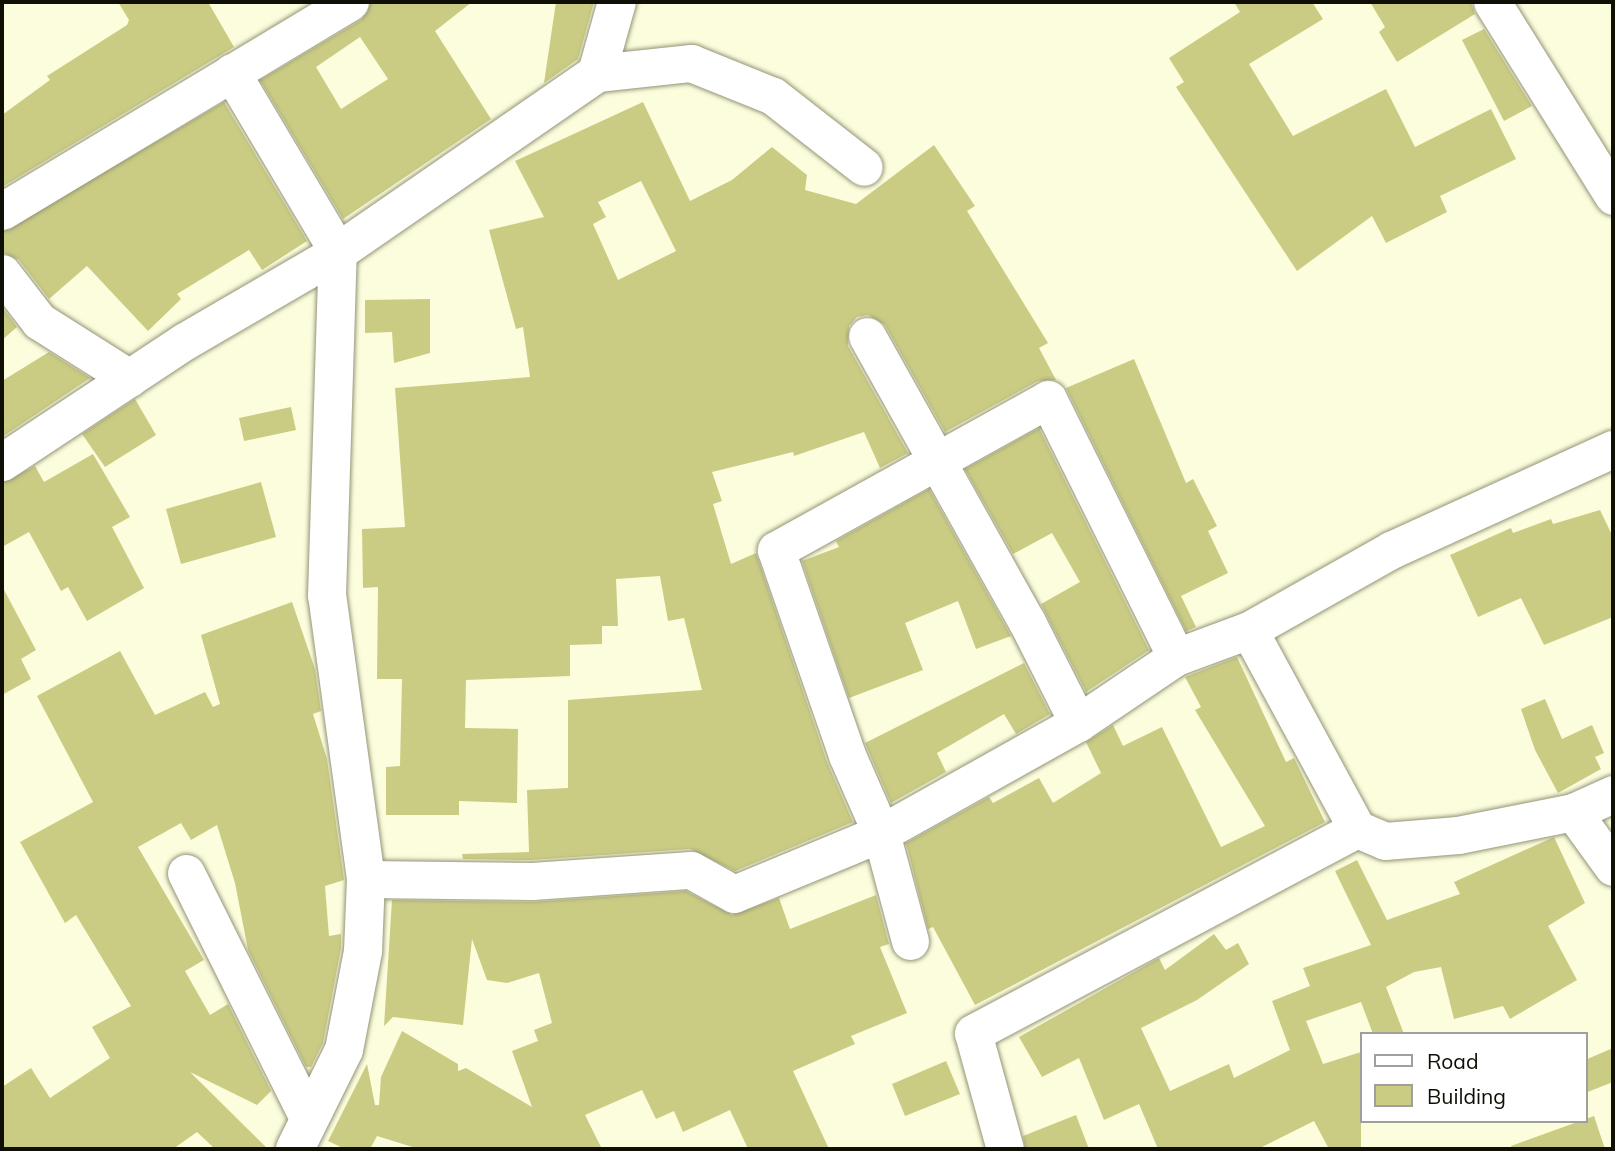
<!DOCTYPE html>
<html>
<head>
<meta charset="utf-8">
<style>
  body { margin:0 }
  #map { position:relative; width:1615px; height:1151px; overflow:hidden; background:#fcfddd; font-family:Mulish,sans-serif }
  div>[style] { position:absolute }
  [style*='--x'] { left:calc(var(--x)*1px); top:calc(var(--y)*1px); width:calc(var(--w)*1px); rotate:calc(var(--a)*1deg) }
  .building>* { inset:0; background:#cbcc84 }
  .roads { filter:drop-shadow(0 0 2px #939477) drop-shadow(0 0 2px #939477) }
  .minor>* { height:37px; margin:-18.5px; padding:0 18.5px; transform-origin:18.5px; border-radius:18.5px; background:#fff }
  .tertiary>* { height:38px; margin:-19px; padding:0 19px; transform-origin:19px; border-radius:19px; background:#fff }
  span { translate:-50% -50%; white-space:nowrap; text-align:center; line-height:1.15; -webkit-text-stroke:5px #fff; paint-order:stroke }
  .frame { position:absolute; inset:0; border:4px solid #0f0f05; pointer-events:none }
  .legend { position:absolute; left:1360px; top:1032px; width:228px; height:91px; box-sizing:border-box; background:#fff; border:2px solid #9f9f9b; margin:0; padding:9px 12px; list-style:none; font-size:21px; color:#0f0f05 }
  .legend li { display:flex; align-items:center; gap:14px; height:35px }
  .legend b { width:35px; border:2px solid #9f9f9b }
</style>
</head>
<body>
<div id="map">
  <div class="building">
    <i style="clip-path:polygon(118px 2px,208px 2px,234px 47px,2px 187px,2px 115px,50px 80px,47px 76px,127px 25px,129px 20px)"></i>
    <i style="clip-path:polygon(evenodd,371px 2px,472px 2px,435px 31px,491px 119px,343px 219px,260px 80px,361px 20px,371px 2px,360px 37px,388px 79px,341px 109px,316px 67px,360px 37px)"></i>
    <i style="clip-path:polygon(556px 2px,594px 2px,578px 59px,544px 83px)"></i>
    <i style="clip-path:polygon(1234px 2px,1312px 2px,1323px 19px,1249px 64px,1293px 136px,1386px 89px,1415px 147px,1491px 109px,1516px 159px,1440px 196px,1447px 212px,1386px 243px,1372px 216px,1297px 271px,1176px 87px,1184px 82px,1169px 58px,1240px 12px)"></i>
    <i style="clip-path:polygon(1370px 2px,1471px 2px,1475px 14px,1397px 62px,1379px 32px,1385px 27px)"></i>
    <i style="clip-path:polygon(1484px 29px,1532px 106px,1504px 121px,1462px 40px)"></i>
    <i style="clip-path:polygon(224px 102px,307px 241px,262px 270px,249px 250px,177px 294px,181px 299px,148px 331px,87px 266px,49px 299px,19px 260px,2px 252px,2px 232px)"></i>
    <i style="clip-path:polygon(evenodd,643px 102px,690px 201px,732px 180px,772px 147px,807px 175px,805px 190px,856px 204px,934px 145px,975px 206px,967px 211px,1048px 343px,1039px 348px,1056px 380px,1038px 381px,945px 432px,885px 325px,868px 315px,857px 317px,849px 326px,848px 346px,908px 453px,880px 468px,864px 432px,794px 456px,793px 452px,712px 472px,722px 501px,713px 504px,731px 564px,756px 553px,827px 762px,853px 822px,735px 871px,690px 849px,531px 860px,463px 859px,462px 854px,529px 852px,527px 790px,568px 788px,568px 700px,702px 690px,684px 618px,668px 621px,660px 576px,616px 579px,618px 626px,602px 626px,602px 644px,570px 645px,570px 676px,466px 680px,465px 728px,518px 729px,517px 803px,459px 801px,459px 815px,386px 815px,386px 767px,400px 766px,402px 679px,377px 679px,378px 587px,363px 588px,362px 529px,405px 527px,395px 388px,530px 377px,523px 327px,516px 329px,489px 230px,544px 217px,515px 161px,643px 102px,641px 181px,676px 251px,618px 280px,593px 224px,606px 217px,598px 202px,641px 181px)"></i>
    <i style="clip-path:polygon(430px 299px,430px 353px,394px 363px,392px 332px,365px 333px,365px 300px)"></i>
    <i style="clip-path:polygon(2px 307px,17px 327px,2px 340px)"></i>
    <i style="clip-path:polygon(49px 352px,90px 378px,2px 437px,2px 381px)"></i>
    <i style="clip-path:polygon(1134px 359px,1186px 483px,1193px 479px,1217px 526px,1208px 531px,1228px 573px,1181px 596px,1196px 627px,1186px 631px,1066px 388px)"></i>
    <i style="clip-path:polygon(135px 399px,156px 435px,105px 467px,82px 434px)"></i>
    <i style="clip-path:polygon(291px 407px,296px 430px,244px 441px,239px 418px)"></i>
    <i style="clip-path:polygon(1039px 428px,1149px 650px,1086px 692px,1041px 604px,1080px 582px,1052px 533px,1013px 554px,965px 469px)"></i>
    <i style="clip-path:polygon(93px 454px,130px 517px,112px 527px,144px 588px,87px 621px,68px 587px,61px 591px,29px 532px,2px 547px,2px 483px,35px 466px,44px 482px)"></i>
    <i style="clip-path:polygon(261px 482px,276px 537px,181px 564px,166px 509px)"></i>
    <i style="clip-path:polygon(929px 489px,1011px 636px,976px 649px,958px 601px,905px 623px,923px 670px,849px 698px,802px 561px,839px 547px,836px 541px)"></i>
    <i style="clip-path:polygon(1600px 510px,1613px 537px,1613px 617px,1544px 645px,1521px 598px,1478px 617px,1450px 555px,1511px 528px,1513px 533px,1551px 519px,1553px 524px)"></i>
    <i style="clip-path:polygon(2px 586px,36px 650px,21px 659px,31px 679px,2px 695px)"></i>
    <i style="clip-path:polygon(292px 602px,315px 669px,321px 711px,313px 714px,327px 759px,344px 880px,325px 886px,329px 936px,341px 934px,341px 948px,323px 1043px,311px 1067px,306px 1067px,248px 950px,235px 883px,217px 825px,191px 840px,181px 823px,138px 847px,204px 960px,185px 971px,210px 1015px,228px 1004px,271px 1091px,257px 1105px,190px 1072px,268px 1149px,215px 1149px,197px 1132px,173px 1149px,2px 1149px,2px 1087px,31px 1068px,50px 1098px,110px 1058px,92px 1027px,131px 1006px,76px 915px,65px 923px,20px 842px,93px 802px,37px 696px,120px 651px,155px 715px,205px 692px,213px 707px,220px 704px,201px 635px)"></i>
    <i style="clip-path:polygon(1237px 657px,1286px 762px,1294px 758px,1325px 822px,975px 1005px,933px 927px,928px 929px,906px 843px,989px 797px,993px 803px,1039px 778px,1053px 803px,1101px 773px,1086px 742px,1113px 725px,1123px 746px,1162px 727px,1221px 847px,1265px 826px,1195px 710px,1201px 707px,1185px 677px)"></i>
    <i style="clip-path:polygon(1024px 663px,1050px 714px,1016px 734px,1004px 714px,937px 753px,946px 772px,891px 803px,865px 743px)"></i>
    <i style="clip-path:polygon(1545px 699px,1562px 739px,1592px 725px,1604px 753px,1595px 757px,1601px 769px,1558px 793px,1535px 750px,1521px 709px)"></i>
    <i style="clip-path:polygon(1554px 837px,1585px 903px,1548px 926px,1577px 980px,1510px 1019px,1503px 1006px,1454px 1019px,1441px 967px,1414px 972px,1386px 987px,1404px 1034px,1373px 1034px,1361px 1002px,1306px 1021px,1323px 1064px,1361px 1052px,1361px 1149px,1329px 1149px,1314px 1121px,1258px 1149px,1158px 1149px,1139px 1104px,1104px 1120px,1079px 1058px,1042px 1077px,1019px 1037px,1159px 958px,1165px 970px,1214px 934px,1226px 950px,1238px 943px,1249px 964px,1197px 1000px,1141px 1028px,1170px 1091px,1229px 1064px,1234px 1078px,1290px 1050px,1272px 1001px,1310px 986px,1303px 968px,1371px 945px,1335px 871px,1357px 860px,1387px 920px,1460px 894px,1454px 882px)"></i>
    <i style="clip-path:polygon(686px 891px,732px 915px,779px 898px,790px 929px,876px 895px,889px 944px,880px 947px,907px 1013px,851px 1036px,855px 1044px,793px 1071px,829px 1149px,748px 1149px,730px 1110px,683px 1132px,674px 1111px,656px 1119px,642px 1090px,585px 1115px,602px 1149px,419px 1149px,377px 1136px,370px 1149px,345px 1149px,328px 1141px,367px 1064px,375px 1105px,379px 1105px,381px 1077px,402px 1031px,458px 1064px,458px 1071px,466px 1068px,532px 1107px,512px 1051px,538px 1041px,534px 1030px,552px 1023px,539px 973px,507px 983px,487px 980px,472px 939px,463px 1025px,393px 1017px,384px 1026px,392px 900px,532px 902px)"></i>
    <i style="clip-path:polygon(1613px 1048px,1613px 1082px,1585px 1093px,1585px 1060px)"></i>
    <i style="clip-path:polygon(946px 1061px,960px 1094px,905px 1116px,892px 1084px)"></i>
    <i style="clip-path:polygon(1076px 1115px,1089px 1149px,1025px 1149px,1023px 1136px)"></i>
    <i style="clip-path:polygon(1594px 1116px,1605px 1149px,1512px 1149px,1511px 1146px)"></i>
  </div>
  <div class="roads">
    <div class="minor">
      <i style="--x:1492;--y:2;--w:229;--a:58"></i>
      <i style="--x:597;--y:73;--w:95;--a:-6.1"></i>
      <i style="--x:691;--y:63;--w:88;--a:21.9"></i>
      <i style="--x:773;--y:96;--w:115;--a:38"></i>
      <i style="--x:2;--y:211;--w:406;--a:-31"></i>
      <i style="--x:2;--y:273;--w:61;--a:52.4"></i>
      <i style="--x:39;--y:321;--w:107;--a:32.3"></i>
      <i style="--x:867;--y:336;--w:328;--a:60.8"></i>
      <i style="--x:1027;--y:622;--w:113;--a:63.2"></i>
      <i style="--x:2;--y:462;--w:219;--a:-33.5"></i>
      <i style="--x:185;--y:341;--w:177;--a:-30.2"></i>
      <i style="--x:338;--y:252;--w:209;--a:-120.7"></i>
      <i style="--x:1573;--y:812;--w:44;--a:-24.2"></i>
      <i style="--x:1357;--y:829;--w:30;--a:23"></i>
      <i style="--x:1385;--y:841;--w:73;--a:-4.7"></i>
      <i style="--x:1458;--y:835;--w:117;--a:-11.3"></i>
      <i style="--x:1573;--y:812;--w:68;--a:54"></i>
      <i style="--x:186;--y:873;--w:274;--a:63.5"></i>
      <i style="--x:366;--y:879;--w:166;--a:0.7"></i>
      <i style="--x:532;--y:881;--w:159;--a:-4"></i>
      <i style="--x:691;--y:870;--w:49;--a:29.2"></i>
      <i style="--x:734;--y:894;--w:159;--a:-22.5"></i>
      <i style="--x:881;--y:833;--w:226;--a:-29.2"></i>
      <i style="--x:1078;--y:723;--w:118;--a:-34"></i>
      <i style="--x:1176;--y:657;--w:78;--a:-20.3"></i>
      <i style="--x:1249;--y:630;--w:163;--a:-29.4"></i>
      <i style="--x:1391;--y:550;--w:244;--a:-24.5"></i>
      <i style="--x:910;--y:941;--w:112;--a:-105"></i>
      <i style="--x:881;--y:833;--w:85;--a:-113.6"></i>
      <i style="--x:847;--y:755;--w:217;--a:-109.1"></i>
      <i style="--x:776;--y:550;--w:311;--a:-29"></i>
      <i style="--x:1048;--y:399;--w:288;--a:63.6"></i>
      <i style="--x:1005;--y:1149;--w:120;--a:-105.4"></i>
      <i style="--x:973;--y:1033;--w:435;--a:-28"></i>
      <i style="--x:1357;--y:829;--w:226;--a:-118.5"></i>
    </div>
    <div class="tertiary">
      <i style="--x:295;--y:1149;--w:110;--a:-63.7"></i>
      <i style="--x:344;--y:1050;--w:101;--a:-79.1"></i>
      <i style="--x:363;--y:951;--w:72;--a:-87.6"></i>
      <i style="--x:366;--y:879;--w:286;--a:-97.8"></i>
      <i style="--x:327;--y:596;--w:344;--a:-88.2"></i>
      <i style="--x:338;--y:252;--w:315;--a:-34.6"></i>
      <i style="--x:597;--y:73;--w:74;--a:-74.3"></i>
    </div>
  </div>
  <div class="frame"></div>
  <ul class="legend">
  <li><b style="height:9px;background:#fff"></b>Road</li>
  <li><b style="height:19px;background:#cbcc84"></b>Building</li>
  </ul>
</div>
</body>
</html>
